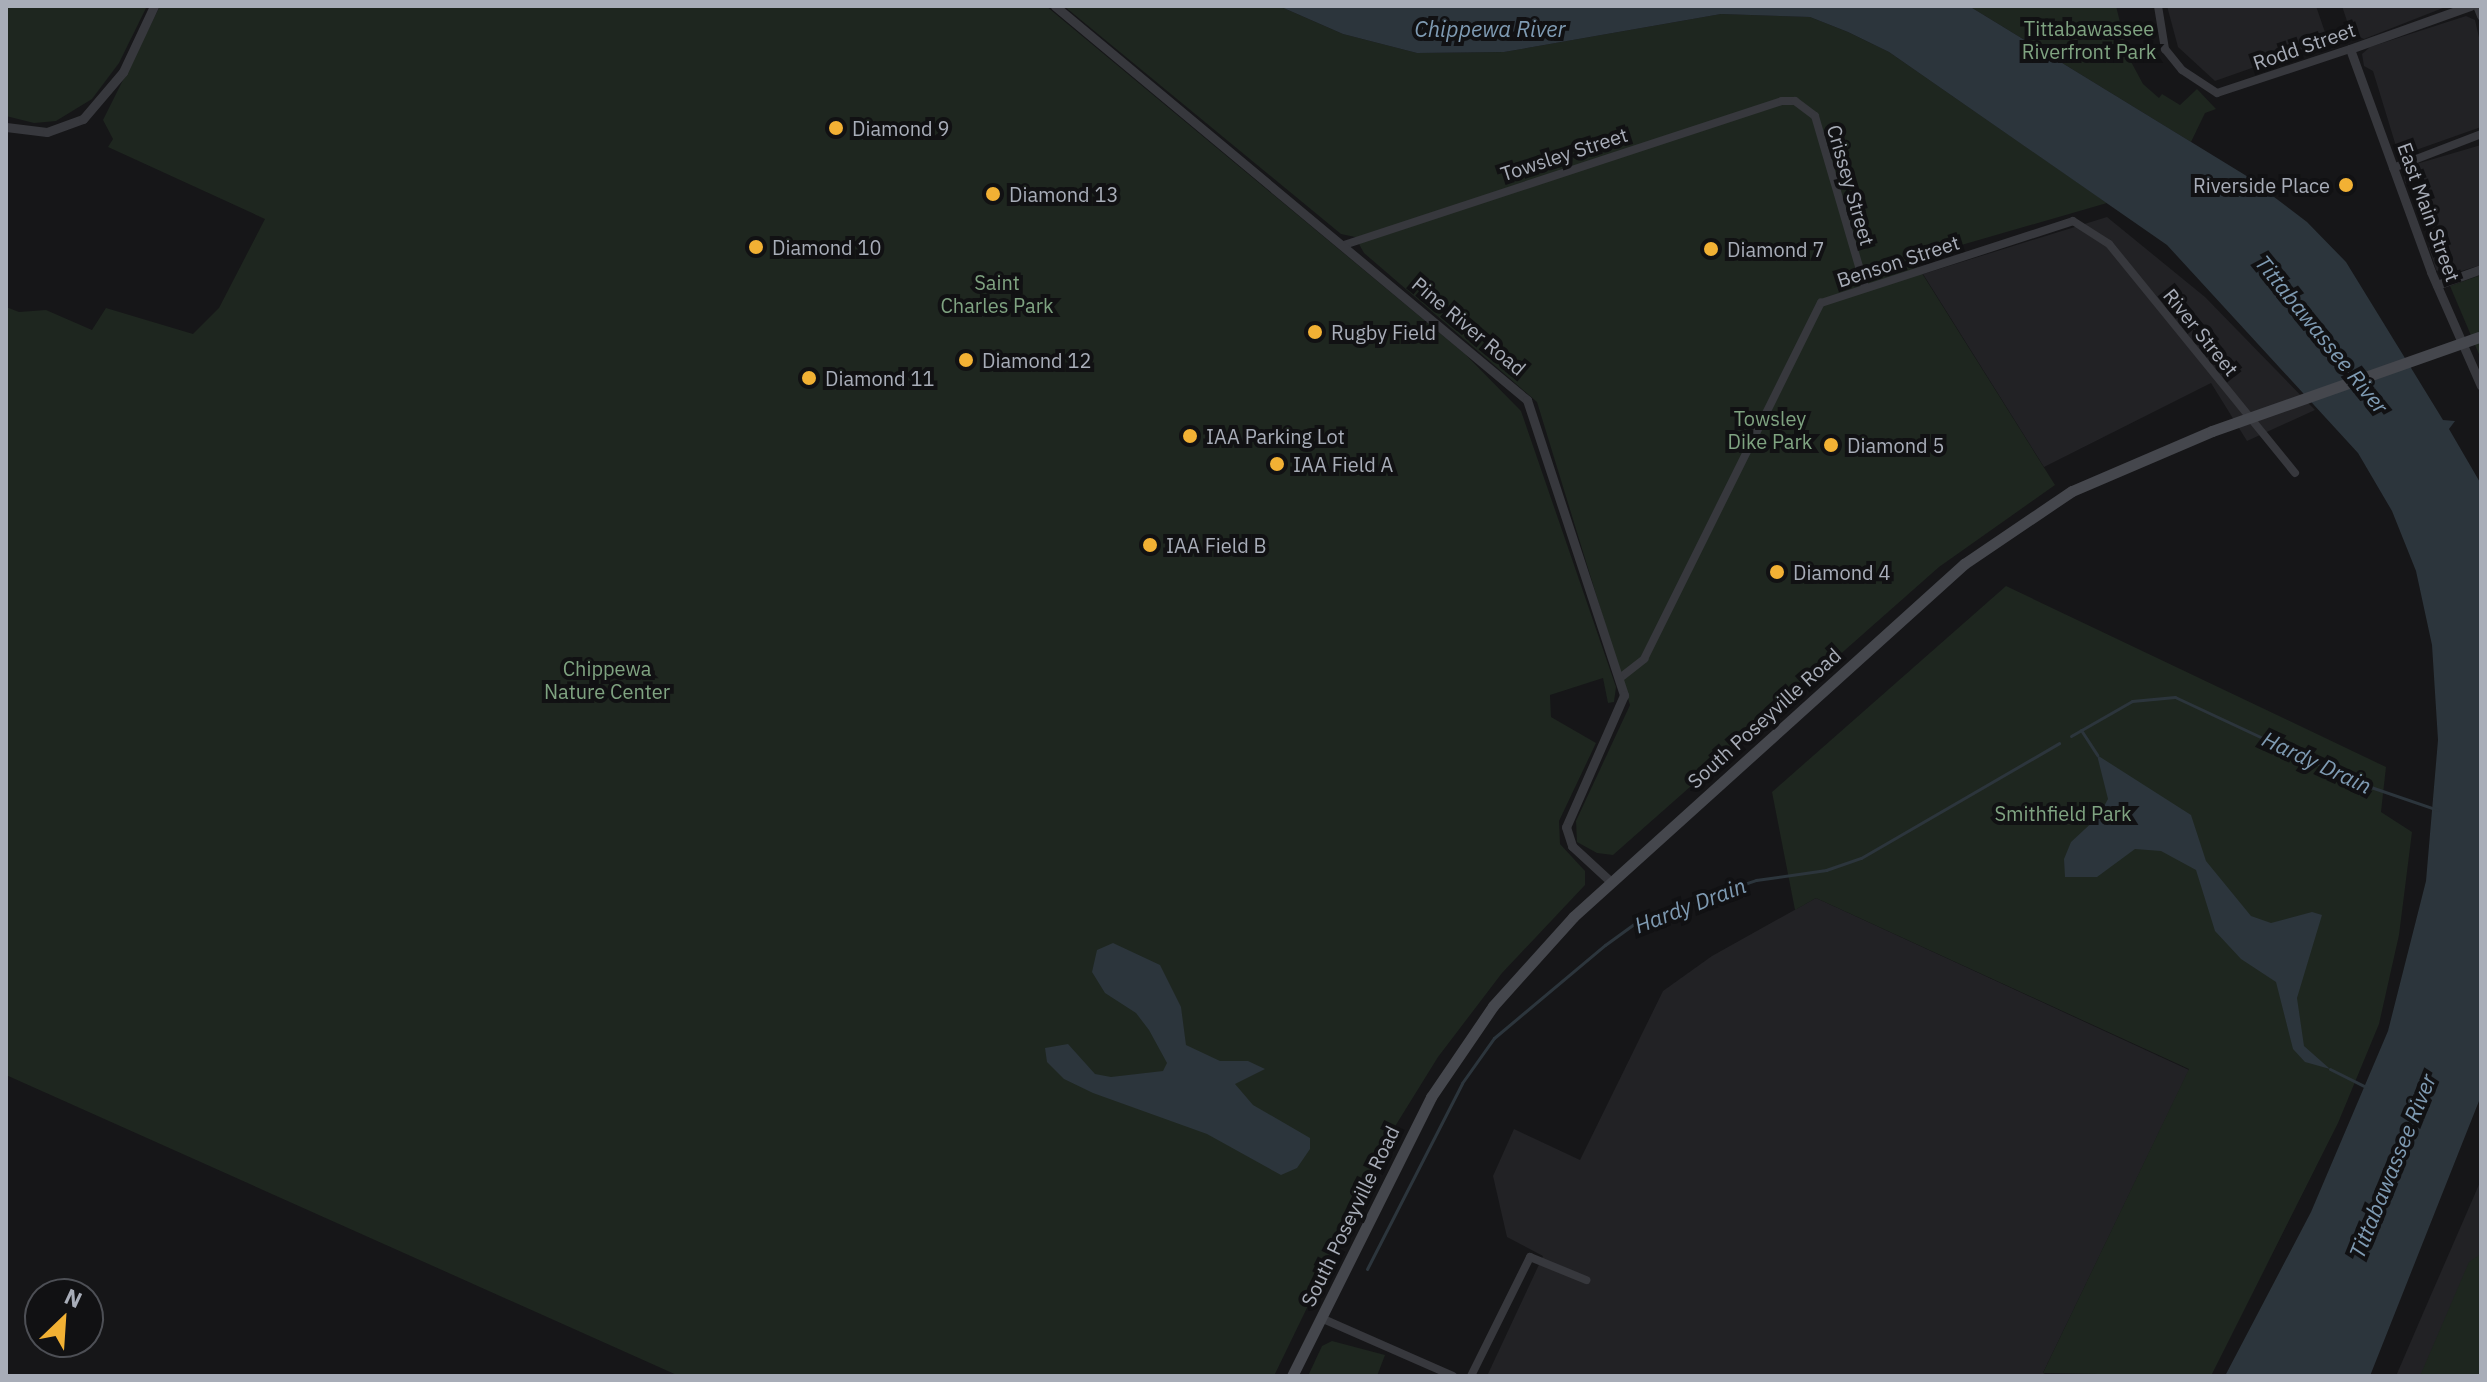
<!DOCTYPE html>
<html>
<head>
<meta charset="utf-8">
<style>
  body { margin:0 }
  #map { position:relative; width:2487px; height:1382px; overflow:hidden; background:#161618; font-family:"IBM Plex Sans",sans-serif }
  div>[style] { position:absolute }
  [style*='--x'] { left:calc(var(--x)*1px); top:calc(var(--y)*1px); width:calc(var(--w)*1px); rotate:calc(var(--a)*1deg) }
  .built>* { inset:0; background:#222225 }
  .green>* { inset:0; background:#1e261f }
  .water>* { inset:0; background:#2c353c }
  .stream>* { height:3px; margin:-1.5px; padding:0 1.5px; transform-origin:1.5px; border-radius:1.5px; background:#2c353c }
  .minor>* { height:8px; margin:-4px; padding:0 4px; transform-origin:4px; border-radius:4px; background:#37383d }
  .tertiary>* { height:9px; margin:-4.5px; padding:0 4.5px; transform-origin:4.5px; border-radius:4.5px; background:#37383d }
  .secondary>* { height:11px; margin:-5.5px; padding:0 5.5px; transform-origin:5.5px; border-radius:5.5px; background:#45474d }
  .secondary-bridge>* { height:11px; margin:-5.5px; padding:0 5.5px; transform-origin:5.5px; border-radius:5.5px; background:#45474d }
  .dots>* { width:22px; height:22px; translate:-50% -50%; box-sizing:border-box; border:4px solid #111113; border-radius:50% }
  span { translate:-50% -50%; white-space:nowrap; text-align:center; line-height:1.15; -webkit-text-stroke:8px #111113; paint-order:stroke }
  .park-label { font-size:20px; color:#7fa381 }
  .street-label { font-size:20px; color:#a8adb8 }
  .poi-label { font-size:20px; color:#a8adb8 }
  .left { translate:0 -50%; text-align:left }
  .right { translate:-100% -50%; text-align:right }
  .water-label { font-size:22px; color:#7f9bb3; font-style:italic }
  .frame { position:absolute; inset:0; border:8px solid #a8adb8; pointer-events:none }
  .north { position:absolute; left:24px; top:1278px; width:80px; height:80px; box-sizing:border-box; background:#111113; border:2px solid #4d4f55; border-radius:50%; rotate:25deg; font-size:22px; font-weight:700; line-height:32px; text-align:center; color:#a8adb8 }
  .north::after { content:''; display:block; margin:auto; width:28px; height:36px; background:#f2b134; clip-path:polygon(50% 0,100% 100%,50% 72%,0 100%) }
</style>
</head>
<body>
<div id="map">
  <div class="built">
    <i style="clip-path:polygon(2167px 6px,2316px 6px,2328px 41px,2215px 81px,2178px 47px)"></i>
    <i style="clip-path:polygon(2342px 6px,2448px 6px,2364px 39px,2351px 33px)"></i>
    <i style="clip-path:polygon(2466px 16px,2475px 20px,2481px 46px,2481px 127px,2399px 156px,2373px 71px,2364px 66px,2362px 54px,2370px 47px)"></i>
    <i style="clip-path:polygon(2481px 145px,2481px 265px,2445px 276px,2436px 270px,2429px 248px,2434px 242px,2416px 189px,2405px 183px,2404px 174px,2413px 165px)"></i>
    <i style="clip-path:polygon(2107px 217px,2205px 297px,2315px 410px,2247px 441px,2211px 383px,2044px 467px,1923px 274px)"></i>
    <i style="clip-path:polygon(1816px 898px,2189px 1070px,2043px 1373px,2049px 1376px,1487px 1376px,1543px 1256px,1507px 1237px,1493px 1176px,1514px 1129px,1580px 1160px,1663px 991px,1712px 956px)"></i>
    <i style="clip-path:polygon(2481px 1180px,2481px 1376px,2396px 1376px,2424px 1311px)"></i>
  </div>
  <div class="green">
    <i style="clip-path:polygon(6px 6px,147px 6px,119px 63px,92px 99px,56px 121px,34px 123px,6px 116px)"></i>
    <i style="clip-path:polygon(160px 6px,1046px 6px,1465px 354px,1521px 411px,1616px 687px,1614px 702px,1608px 703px,1603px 678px,1550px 695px,1551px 717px,1596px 743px,1559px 821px,1560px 844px,1585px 871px,1585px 885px,1502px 973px,1438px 1057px,1394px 1128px,1274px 1376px,679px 1376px,6px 1075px,6px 307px,19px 312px,46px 310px,92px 330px,106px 308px,193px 334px,219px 308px,265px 219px,108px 147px,113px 139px,103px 120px)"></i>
    <i style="clip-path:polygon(1064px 6px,1279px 6px,1343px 34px,1417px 53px,1504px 52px,1721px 14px,1810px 17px,1848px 32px,1889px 52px,2107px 203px,1913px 259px,2055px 485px,1939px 567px,1613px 855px,1597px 853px,1577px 842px,1576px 821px,1630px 705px,1537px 402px,1364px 253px,1355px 237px,1341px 234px)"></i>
    <i style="clip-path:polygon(1969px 6px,2116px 6px,2129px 58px,2143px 84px,2159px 98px,2162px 94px,2180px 105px,2197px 89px,2216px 109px,2205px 113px,2191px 142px)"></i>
    <i style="clip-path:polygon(2481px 275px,2481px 359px,2450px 286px)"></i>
    <i style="clip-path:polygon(2006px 586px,2386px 767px,2381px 812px,2412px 832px,2399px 935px,2379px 1024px,2338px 1123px,2211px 1376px,2043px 1373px,2189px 1069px,1816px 898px,1795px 910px,1772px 792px)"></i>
    <i style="clip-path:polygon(2481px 1254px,2481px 1376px,2420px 1376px,2469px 1262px)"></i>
    <i style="clip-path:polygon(1332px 1341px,1385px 1355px,1377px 1376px,1308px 1376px,1322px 1346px)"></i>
  </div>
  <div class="water">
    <i style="clip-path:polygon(1279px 6px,1969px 6px,2245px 175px,2307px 222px,2346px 262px,2443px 420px,2455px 421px,2449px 429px,2481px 484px,2481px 1096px,2370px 1376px,2225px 1376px,2311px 1212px,2388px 1031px,2426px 881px,2438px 740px,2432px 645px,2416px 571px,2392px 511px,2358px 453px,2167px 245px,1889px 52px,1848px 32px,1810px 17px,1721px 14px,1504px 52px,1417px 53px,1343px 34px)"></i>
    <i style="clip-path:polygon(2097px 755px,2191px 815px,2206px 861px,2251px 916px,2271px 923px,2312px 912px,2322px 915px,2297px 998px,2304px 1046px,2330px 1069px,2305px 1062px,2293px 1049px,2276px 982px,2241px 959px,2215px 931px,2196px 870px,2161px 851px,2135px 849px,2097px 877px,2065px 877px,2064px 859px,2071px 842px,2098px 817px,2108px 799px)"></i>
    <i style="clip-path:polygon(1113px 943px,1160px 965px,1181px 1007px,1186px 1045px,1220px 1061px,1248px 1061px,1265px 1069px,1235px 1084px,1253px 1105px,1310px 1138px,1310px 1149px,1297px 1168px,1281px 1175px,1207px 1134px,1093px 1093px,1064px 1079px,1047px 1062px,1045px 1048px,1068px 1044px,1095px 1074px,1111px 1077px,1163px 1071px,1167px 1063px,1149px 1030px,1136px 1013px,1105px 993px,1092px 972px,1097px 950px)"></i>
  </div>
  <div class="stream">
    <i style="--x:2081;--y:730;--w:30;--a:57"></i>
    <i style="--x:2071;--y:736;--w:70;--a:-29.8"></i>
    <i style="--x:2132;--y:701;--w:43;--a:-5.3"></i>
    <i style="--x:2175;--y:697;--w:203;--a:25.1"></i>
    <i style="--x:2359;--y:783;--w:83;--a:18.9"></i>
    <i style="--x:2330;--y:1069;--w:40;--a:26.6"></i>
    <i style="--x:1367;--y:1269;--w:209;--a:-62.9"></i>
    <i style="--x:1462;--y:1083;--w:55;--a:-54.6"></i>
    <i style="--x:1494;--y:1038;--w:145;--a:-40"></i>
    <i style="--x:1605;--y:945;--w:37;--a:-36"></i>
    <i style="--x:1635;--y:923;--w:60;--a:-20.6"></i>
    <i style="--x:1691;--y:902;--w:69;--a:-18.7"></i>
    <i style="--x:1756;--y:880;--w:71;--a:-8.1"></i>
    <i style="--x:1826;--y:870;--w:37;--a:-19"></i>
    <i style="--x:1861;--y:858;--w:229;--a:-30.1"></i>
  </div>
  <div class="minor">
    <i style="--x:2158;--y:6;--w:44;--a:80.8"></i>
    <i style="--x:2165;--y:49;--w:27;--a:51"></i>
    <i style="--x:2182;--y:70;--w:42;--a:33.3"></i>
    <i style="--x:2217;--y:93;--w:140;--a:-18.3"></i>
    <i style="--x:2477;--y:6;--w:11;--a:68"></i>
    <i style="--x:2393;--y:168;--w:94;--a:-21.1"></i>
    <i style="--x:1344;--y:245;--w:461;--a:-18.2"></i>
    <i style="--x:1782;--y:101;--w:13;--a:0"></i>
    <i style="--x:1795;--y:101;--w:25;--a:37"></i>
    <i style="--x:1815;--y:116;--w:178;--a:73.7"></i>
    <i style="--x:1620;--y:678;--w:31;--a:-38"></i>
    <i style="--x:1644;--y:659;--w:398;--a:-63.6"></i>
    <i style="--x:1821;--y:303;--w:265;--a:-18"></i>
    <i style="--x:2073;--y:221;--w:43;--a:32.6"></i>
    <i style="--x:2109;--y:244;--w:295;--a:50.9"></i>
    <i style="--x:1321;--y:1318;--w:144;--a:23.7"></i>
    <i style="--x:1471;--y:1376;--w:133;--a:-63.6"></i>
    <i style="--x:1530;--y:1257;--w:61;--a:22.3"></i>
  </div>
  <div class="tertiary">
    <i style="--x:1055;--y:6;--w:615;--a:39.85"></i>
    <i style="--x:1527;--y:400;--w:311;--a:71.8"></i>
    <i style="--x:1624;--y:695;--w:144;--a:113.7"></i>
    <i style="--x:1566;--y:827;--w:20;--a:72"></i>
    <i style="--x:1572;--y:846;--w:52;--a:42.6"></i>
    <i style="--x:2470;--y:6;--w:127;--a:160.3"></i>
    <i style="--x:2350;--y:49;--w:237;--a:70"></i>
    <i style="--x:2431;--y:272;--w:124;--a:66.3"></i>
    <i style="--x:6;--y:127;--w:41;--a:7"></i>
    <i style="--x:47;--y:132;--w:38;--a:-20"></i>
    <i style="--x:83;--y:119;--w:62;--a:-49.6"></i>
    <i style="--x:123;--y:72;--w:73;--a:-64.8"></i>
    <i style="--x:2437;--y:285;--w:47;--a:-20"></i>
  </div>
  <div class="secondary">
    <i style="--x:1292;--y:1376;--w:312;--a:-63.5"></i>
    <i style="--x:1431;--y:1097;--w:110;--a:-55.7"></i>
    <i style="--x:1493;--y:1006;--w:120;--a:-48"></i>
    <i style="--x:1573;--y:917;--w:527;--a:-42.08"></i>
    <i style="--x:1964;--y:564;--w:130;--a:-34.1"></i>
    <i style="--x:2072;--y:491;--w:152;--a:-23.2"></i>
  </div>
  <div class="secondary-bridge">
    <i style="--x:2212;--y:431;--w:283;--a:-19.4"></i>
  </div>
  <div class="dots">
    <i style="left:836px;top:128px;background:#f2b134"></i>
    <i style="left:2346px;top:185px;background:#f2b134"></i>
    <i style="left:993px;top:194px;background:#f2b134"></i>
    <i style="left:756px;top:247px;background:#f2b134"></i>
    <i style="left:1711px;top:249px;background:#f2b134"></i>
    <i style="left:1315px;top:332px;background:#f2b134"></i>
    <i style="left:966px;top:360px;background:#f2b134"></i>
    <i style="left:809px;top:378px;background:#f2b134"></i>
    <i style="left:1190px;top:436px;background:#f2b134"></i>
    <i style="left:1831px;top:445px;background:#f2b134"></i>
    <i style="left:1277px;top:464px;background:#f2b134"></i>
    <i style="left:1150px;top:545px;background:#f2b134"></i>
    <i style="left:1777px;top:572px;background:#f2b134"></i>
  </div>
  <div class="park-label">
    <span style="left:2089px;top:40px">Tittabawassee<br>Riverfront Park</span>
    <span style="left:997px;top:294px">Saint<br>Charles Park</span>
    <span style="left:1770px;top:430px">Towsley<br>Dike Park</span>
    <span style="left:607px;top:680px">Chippewa<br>Nature Center</span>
    <span style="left:2063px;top:813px">Smithfield Park</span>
  </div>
  <div class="street-label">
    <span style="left:2304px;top:46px;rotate:-19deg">Rodd Street</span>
    <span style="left:1564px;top:154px;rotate:-18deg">Towsley Street</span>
    <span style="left:1851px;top:185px;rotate:74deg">Crissey Street</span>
    <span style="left:2429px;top:212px;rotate:70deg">East Main Street</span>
    <span style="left:1898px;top:261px;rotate:-18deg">Benson Street</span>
    <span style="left:1469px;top:326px;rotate:40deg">Pine River Road</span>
    <span style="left:2201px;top:332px;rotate:51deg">River Street</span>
    <span style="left:1764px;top:718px;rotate:-42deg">South Poseyville Road</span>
    <span style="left:1350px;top:1216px;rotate:-64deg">South Poseyville Road</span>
  </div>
  <div class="poi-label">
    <span class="left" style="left:852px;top:128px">Diamond 9</span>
    <span class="right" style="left:2330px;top:185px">Riverside Place</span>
    <span class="left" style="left:1009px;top:194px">Diamond 13</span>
    <span class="left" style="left:772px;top:247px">Diamond 10</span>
    <span class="left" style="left:1727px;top:249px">Diamond 7</span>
    <span class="left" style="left:1331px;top:332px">Rugby Field</span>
    <span class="left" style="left:982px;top:360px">Diamond 12</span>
    <span class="left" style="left:825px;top:378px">Diamond 11</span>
    <span class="left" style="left:1206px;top:436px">IAA Parking Lot</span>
    <span class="left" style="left:1847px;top:445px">Diamond 5</span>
    <span class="left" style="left:1293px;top:464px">IAA Field A</span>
    <span class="left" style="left:1166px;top:545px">IAA Field B</span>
    <span class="left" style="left:1793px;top:572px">Diamond 4</span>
  </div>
  <div class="water-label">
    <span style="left:1490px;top:29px">Chippewa River</span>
    <span style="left:2322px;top:334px;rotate:51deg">Tittabawassee River</span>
    <span style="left:2317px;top:762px;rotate:25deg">Hardy Drain</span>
    <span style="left:1690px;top:905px;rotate:-21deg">Hardy Drain</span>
    <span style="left:2392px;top:1166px;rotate:-68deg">Tittabawassee River</span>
  </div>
  <div class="frame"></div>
  <div class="north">N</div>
</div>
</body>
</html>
